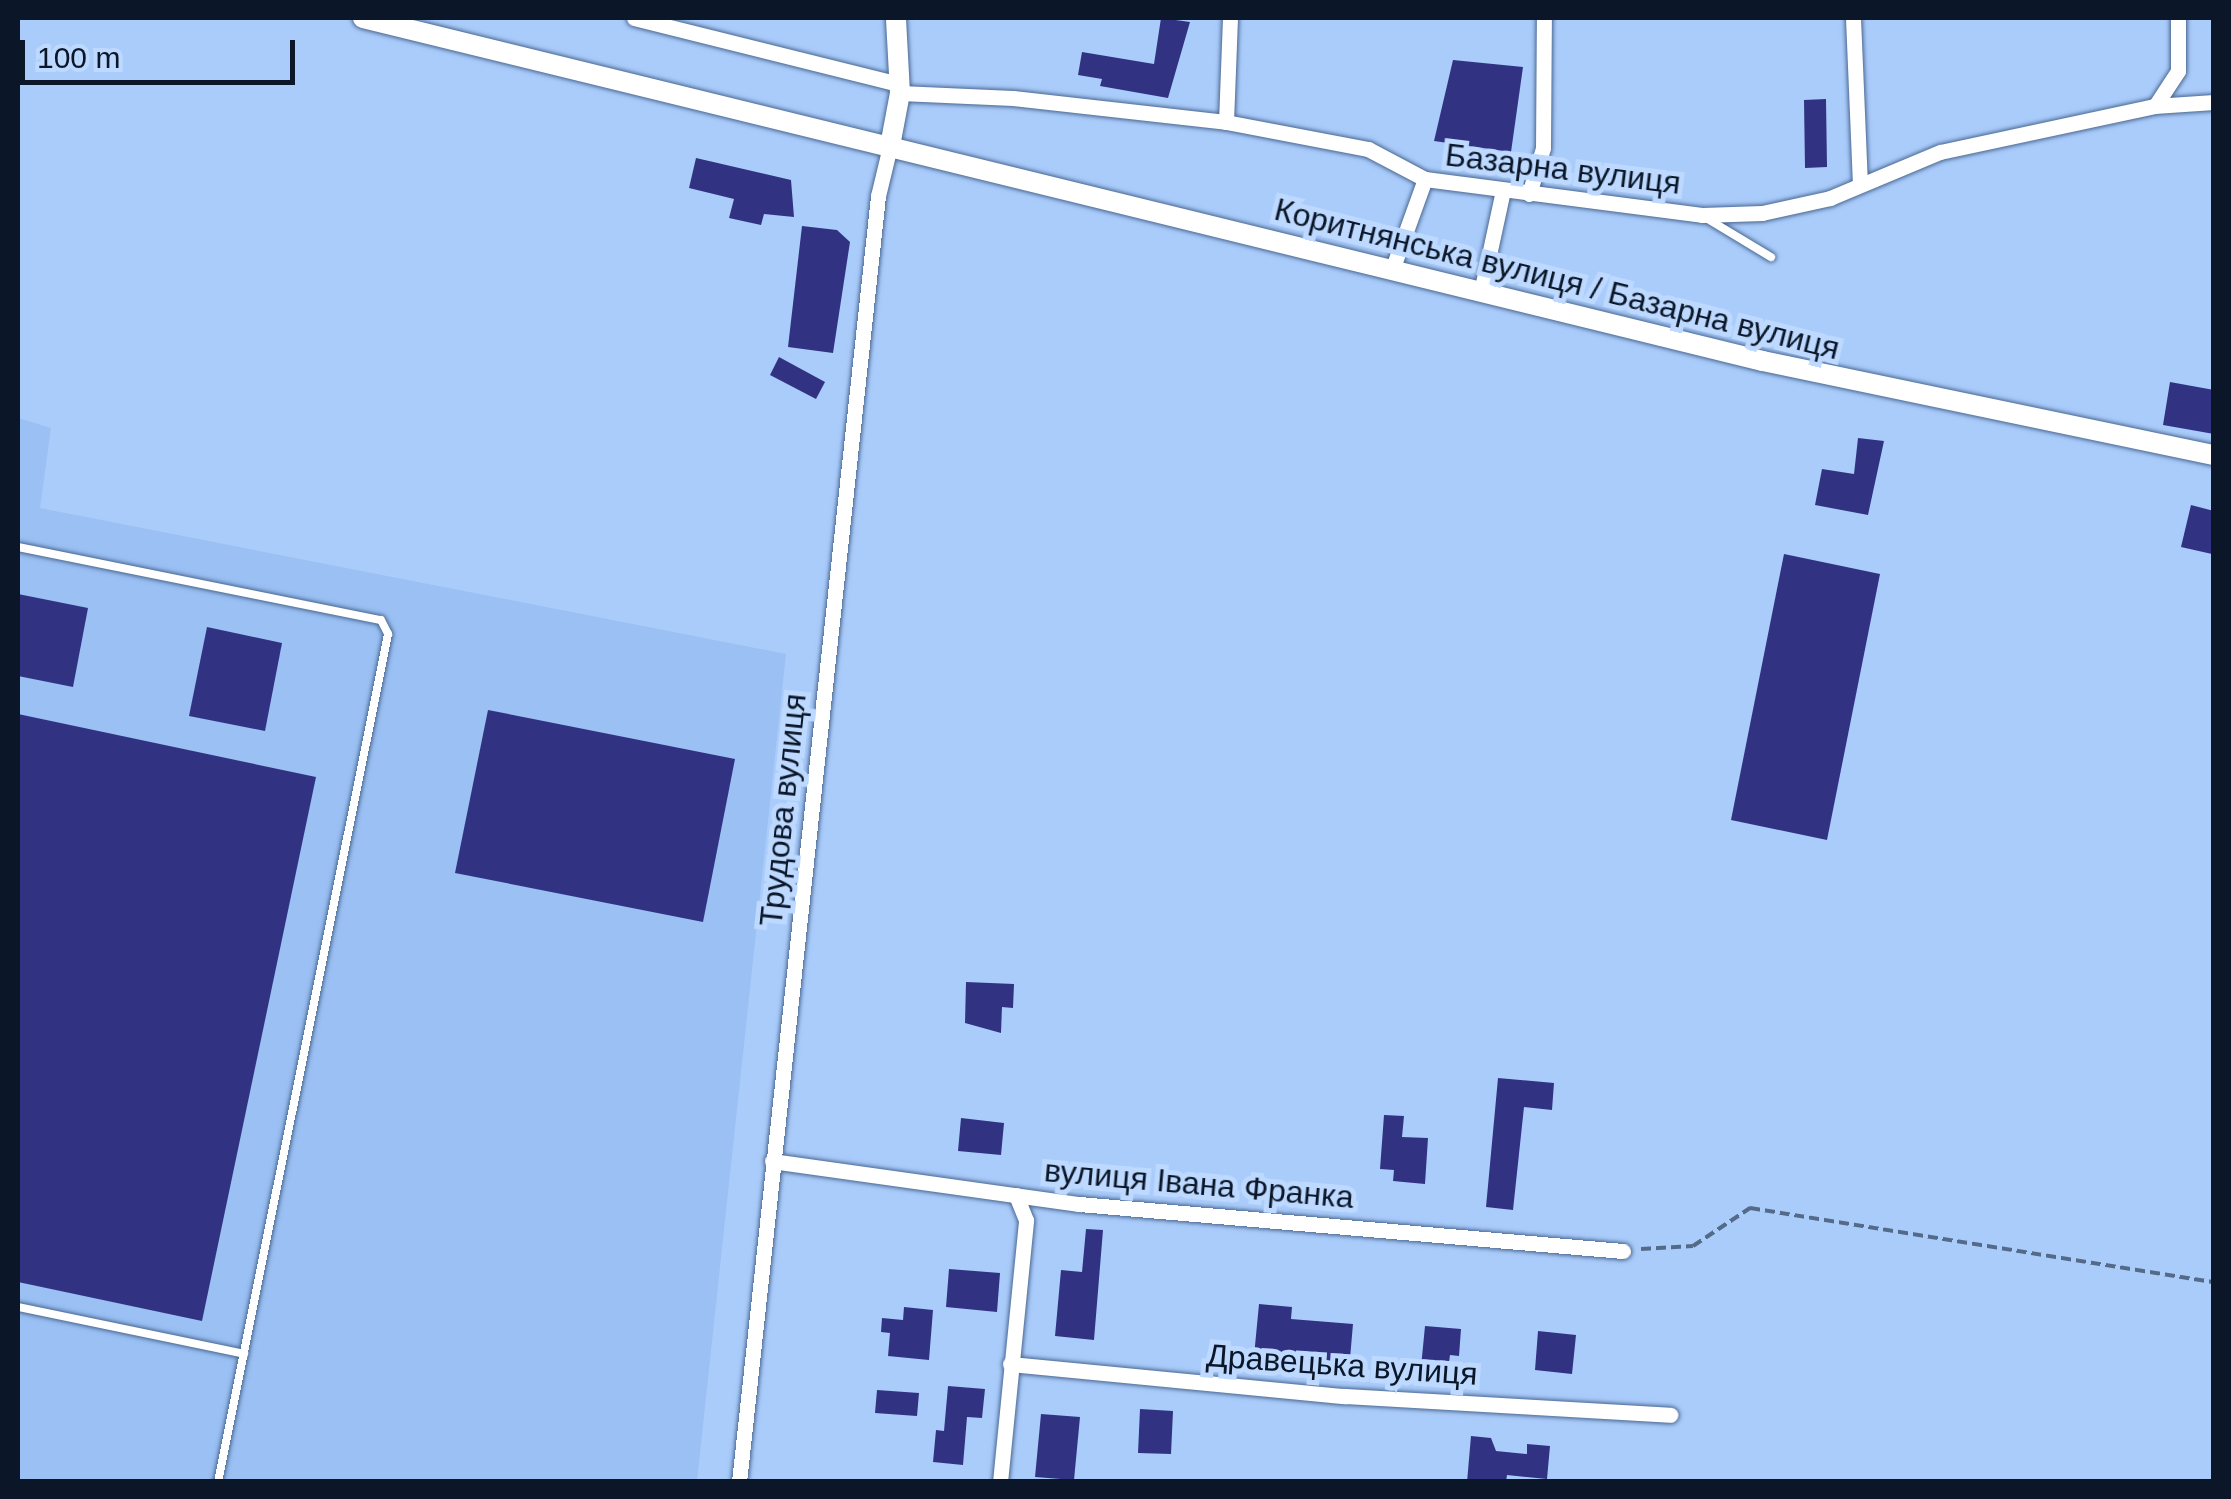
<!DOCTYPE html>
<html>
<head>
<meta charset="utf-8">
<style>
  body { margin:0 }
  #map { position:relative; width:2231px; height:1499px; overflow:hidden; background:#aaccfb; font-family:Arial,sans-serif }
  div>[style] { position:absolute }
  [style*='--x'] { left:calc(var(--x)*1px); top:calc(var(--y)*1px); width:calc(var(--w)*1px); rotate:calc(var(--a)*1deg) }
  .built>* { inset:0; background:#9ac0f4 }
  .building>* { inset:0; background:#313382 }
  .path>* { height:4px; margin-top:-2px; transform-origin:0; background:repeating-linear-gradient(90deg,#546a89 0 10px,transparent 0 15px) }
  .roads { filter:drop-shadow(0 0 2px #4a6892) drop-shadow(0 0 2px #4a6892) }
  .service>* { height:8px; margin:-4px; padding:0 4px; transform-origin:4px; border-radius:4px; background:#fff }
  .minor>* { height:15px; margin:-7.5px; padding:0 7.5px; transform-origin:7.5px; border-radius:7.5px; background:#fff }
  .tertiary>* { height:20px; margin:-10px; padding:0 10px; transform-origin:10px; border-radius:10px; background:#fff }
  span { translate:-50% -50%; white-space:nowrap; text-align:center; line-height:1.15; -webkit-text-stroke:10px #bdd9ff; paint-order:stroke }
  .street-label { font-size:32px; color:#0b1728 }
  .frame { position:absolute; inset:0; border:20px solid #0b1728; pointer-events:none }
  .scale { position:absolute; left:20px; top:40px; width:275px; height:45px; box-sizing:border-box; border:5px solid #0b1728; border-top:0; padding-left:12px; font-size:30px; line-height:35px; white-space:nowrap; color:#0b1728; -webkit-text-stroke:8px #bdd9ff; paint-order:stroke }
</style>
</head>
<body>
<div id="map">
  <div class="built">
    <i style="clip-path:polygon(18px 418px,51px 428px,40px 508px,786px 654px,697px 1481px,18px 1481px)"></i>
  </div>
  <div class="building">
    <i style="clip-path:polygon(1161px 18px,1190px 22px,1168px 98px,1100px 86px,1102px 79px,1078px 75px,1082px 52px,1154px 64px)"></i>
    <i style="clip-path:polygon(1453px 60px,1523px 67px,1511px 152px,1434px 141px)"></i>
    <i style="clip-path:polygon(1826px 99px,1827px 167px,1805px 168px,1804px 100px)"></i>
    <i style="clip-path:polygon(696px 158px,791px 180px,794px 217px,764px 214px,761px 225px,729px 218px,734px 199px,689px 188px)"></i>
    <i style="clip-path:polygon(802px 226px,837px 230px,850px 242px,833px 353px,788px 347px)"></i>
    <i style="clip-path:polygon(779px 357px,825px 382px,816px 399px,770px 375px)"></i>
    <i style="clip-path:polygon(2170px 382px,2214px 390px,2214px 434px,2163px 425px)"></i>
    <i style="clip-path:polygon(1858px 438px,1884px 441px,1868px 515px,1815px 505px,1822px 469px,1854px 474px)"></i>
    <i style="clip-path:polygon(2191px 505px,2214px 511px,2212px 554px,2181px 547px)"></i>
    <i style="clip-path:polygon(1784px 554px,1880px 574px,1827px 840px,1731px 820px)"></i>
    <i style="clip-path:polygon(18px 594px,88px 608px,73px 687px,18px 676px)"></i>
    <i style="clip-path:polygon(207px 627px,282px 643px,265px 731px,189px 716px)"></i>
    <i style="clip-path:polygon(488px 710px,735px 759px,703px 922px,455px 873px)"></i>
    <i style="clip-path:polygon(18px 714px,316px 777px,202px 1321px,18px 1282px)"></i>
    <i style="clip-path:polygon(966px 982px,1014px 984px,1013px 1008px,1002px 1007px,1001px 1033px,965px 1023px)"></i>
    <i style="clip-path:polygon(1498px 1078px,1554px 1083px,1552px 1110px,1524px 1107px,1513px 1210px,1486px 1207px)"></i>
    <i style="clip-path:polygon(1384px 1115px,1404px 1116px,1402px 1137px,1428px 1138px,1425px 1184px,1393px 1181px,1394px 1170px,1380px 1169px)"></i>
    <i style="clip-path:polygon(961px 1118px,1004px 1123px,1001px 1155px,958px 1151px)"></i>
    <i style="clip-path:polygon(1086px 1229px,1103px 1230px,1094px 1340px,1055px 1336px,1061px 1270px,1082px 1272px)"></i>
    <i style="clip-path:polygon(949px 1269px,1000px 1273px,997px 1312px,946px 1307px)"></i>
    <i style="clip-path:polygon(1259px 1304px,1292px 1307px,1291px 1319px,1353px 1324px,1349px 1370px,1254px 1356px)"></i>
    <i style="clip-path:polygon(904px 1307px,933px 1310px,929px 1360px,888px 1356px,890px 1333px,881px 1332px,882px 1318px,903px 1320px)"></i>
    <i style="clip-path:polygon(1425px 1326px,1461px 1329px,1459px 1356px,1450px 1355px,1448px 1370px,1421px 1367px)"></i>
    <i style="clip-path:polygon(1538px 1331px,1576px 1335px,1572px 1374px,1535px 1370px)"></i>
    <i style="clip-path:polygon(948px 1386px,985px 1389px,982px 1418px,967px 1417px,963px 1465px,933px 1462px,936px 1430px,944px 1431px)"></i>
    <i style="clip-path:polygon(877px 1390px,919px 1393px,917px 1416px,875px 1413px)"></i>
    <i style="clip-path:polygon(1140px 1409px,1173px 1411px,1171px 1454px,1138px 1453px)"></i>
    <i style="clip-path:polygon(1041px 1414px,1080px 1417px,1074px 1480px,1035px 1477px)"></i>
    <i style="clip-path:polygon(1471px 1436px,1491px 1438px,1496px 1451px,1527px 1454px,1527px 1444px,1550px 1446px,1547px 1479px,1507px 1475px,1506px 1482px,1467px 1482px)"></i>
  </div>
  <div class="path">
    <i style="--x:1641;--y:1249;--w:52;--a:-3.3"></i>
    <i style="--x:1693;--y:1246;--w:69;--a:-33.7"></i>
    <i style="--x:1750;--y:1208;--w:470;--a:9.1"></i>
  </div>
  <div class="roads">
    <div class="service">
      <i style="--x:1706;--y:218;--w:76;--a:31"></i>
      <i style="--x:18;--y:547;--w:370;--a:11.4"></i>
      <i style="--x:381;--y:620;--w:16;--a:63"></i>
      <i style="--x:388;--y:634;--w:865;--a:101.34"></i>
      <i style="--x:18;--y:1307;--w:231;--a:11.7"></i>
    </div>
    <div class="minor">
      <i style="--x:634;--y:18;--w:273;--a:14"></i>
      <i style="--x:1853;--y:18;--w:165;--a:87.6"></i>
      <i style="--x:900;--y:93;--w:113;--a:2.5"></i>
      <i style="--x:1013;--y:98;--w:214;--a:6.4"></i>
      <i style="--x:1226;--y:122;--w:145;--a:10.8"></i>
      <i style="--x:1368;--y:149;--w:64;--a:27.8"></i>
      <i style="--x:1425;--y:179;--w:279;--a:7.4"></i>
      <i style="--x:1702;--y:215;--w:60;--a:-1.9"></i>
      <i style="--x:1762;--y:213;--w:70;--a:-12.4"></i>
      <i style="--x:1830;--y:198;--w:119;--a:-22.7"></i>
      <i style="--x:1940;--y:152;--w:219;--a:-12.1"></i>
      <i style="--x:2154;--y:106;--w:60;--a:-3.8"></i>
      <i style="--x:2155;--y:106;--w:42;--a:-56.7"></i>
      <i style="--x:2178;--y:71;--w:53;--a:-90"></i>
      <i style="--x:1226;--y:122;--w:104;--a:-87.8"></i>
      <i style="--x:1529;--y:194;--w:48;--a:-73.1"></i>
      <i style="--x:1543;--y:148;--w:130;--a:-89.6"></i>
      <i style="--x:1392;--y:270;--w:97;--a:-70.1"></i>
      <i style="--x:1481;--y:292;--w:104;--a:-77.8"></i>
      <i style="--x:772;--y:1161;--w:310;--a:8"></i>
      <i style="--x:1079;--y:1204;--w:546;--a:4.94"></i>
      <i style="--x:1010;--y:1364;--w:336;--a:5.5"></i>
      <i style="--x:1344;--y:1396;--w:327;--a:3.3"></i>
      <i style="--x:739;--y:1482;--w:1293;--a:-83.83"></i>
      <i style="--x:878;--y:196;--w:51;--a:-76.5"></i>
      <i style="--x:1000;--y:1482;--w:263;--a:-84.3"></i>
      <i style="--x:1026;--y:1220;--w:27;--a:-112"></i>
    </div>
    <div class="tertiary">
      <i style="--x:363;--y:18;--w:1441;--a:13.77"></i>
      <i style="--x:1763;--y:361;--w:461;--a:11.8"></i>
      <i style="--x:890;--y:146;--w:54;--a:-79.3"></i>
      <i style="--x:900;--y:93;--w:75;--a:-93.1"></i>
    </div>
  </div>
  <div class="street-label">
    <span style="left:1563px;top:169px;rotate:7deg">Базарна вулиця</span>
    <span style="left:1557px;top:279px;rotate:14deg">Коритнянська вулиця / Базарна вулиця</span>
    <span style="left:783px;top:810px;rotate:-84deg">Трудова вулиця</span>
    <span style="left:1199px;top:1184px;rotate:5deg">вулиця Івана Франка</span>
    <span style="left:1342px;top:1365px;rotate:4deg">Дравецька вулиця</span>
  </div>
  <div class="frame"></div>
  <div class="scale">100 m</div>
</div>
</body>
</html>
